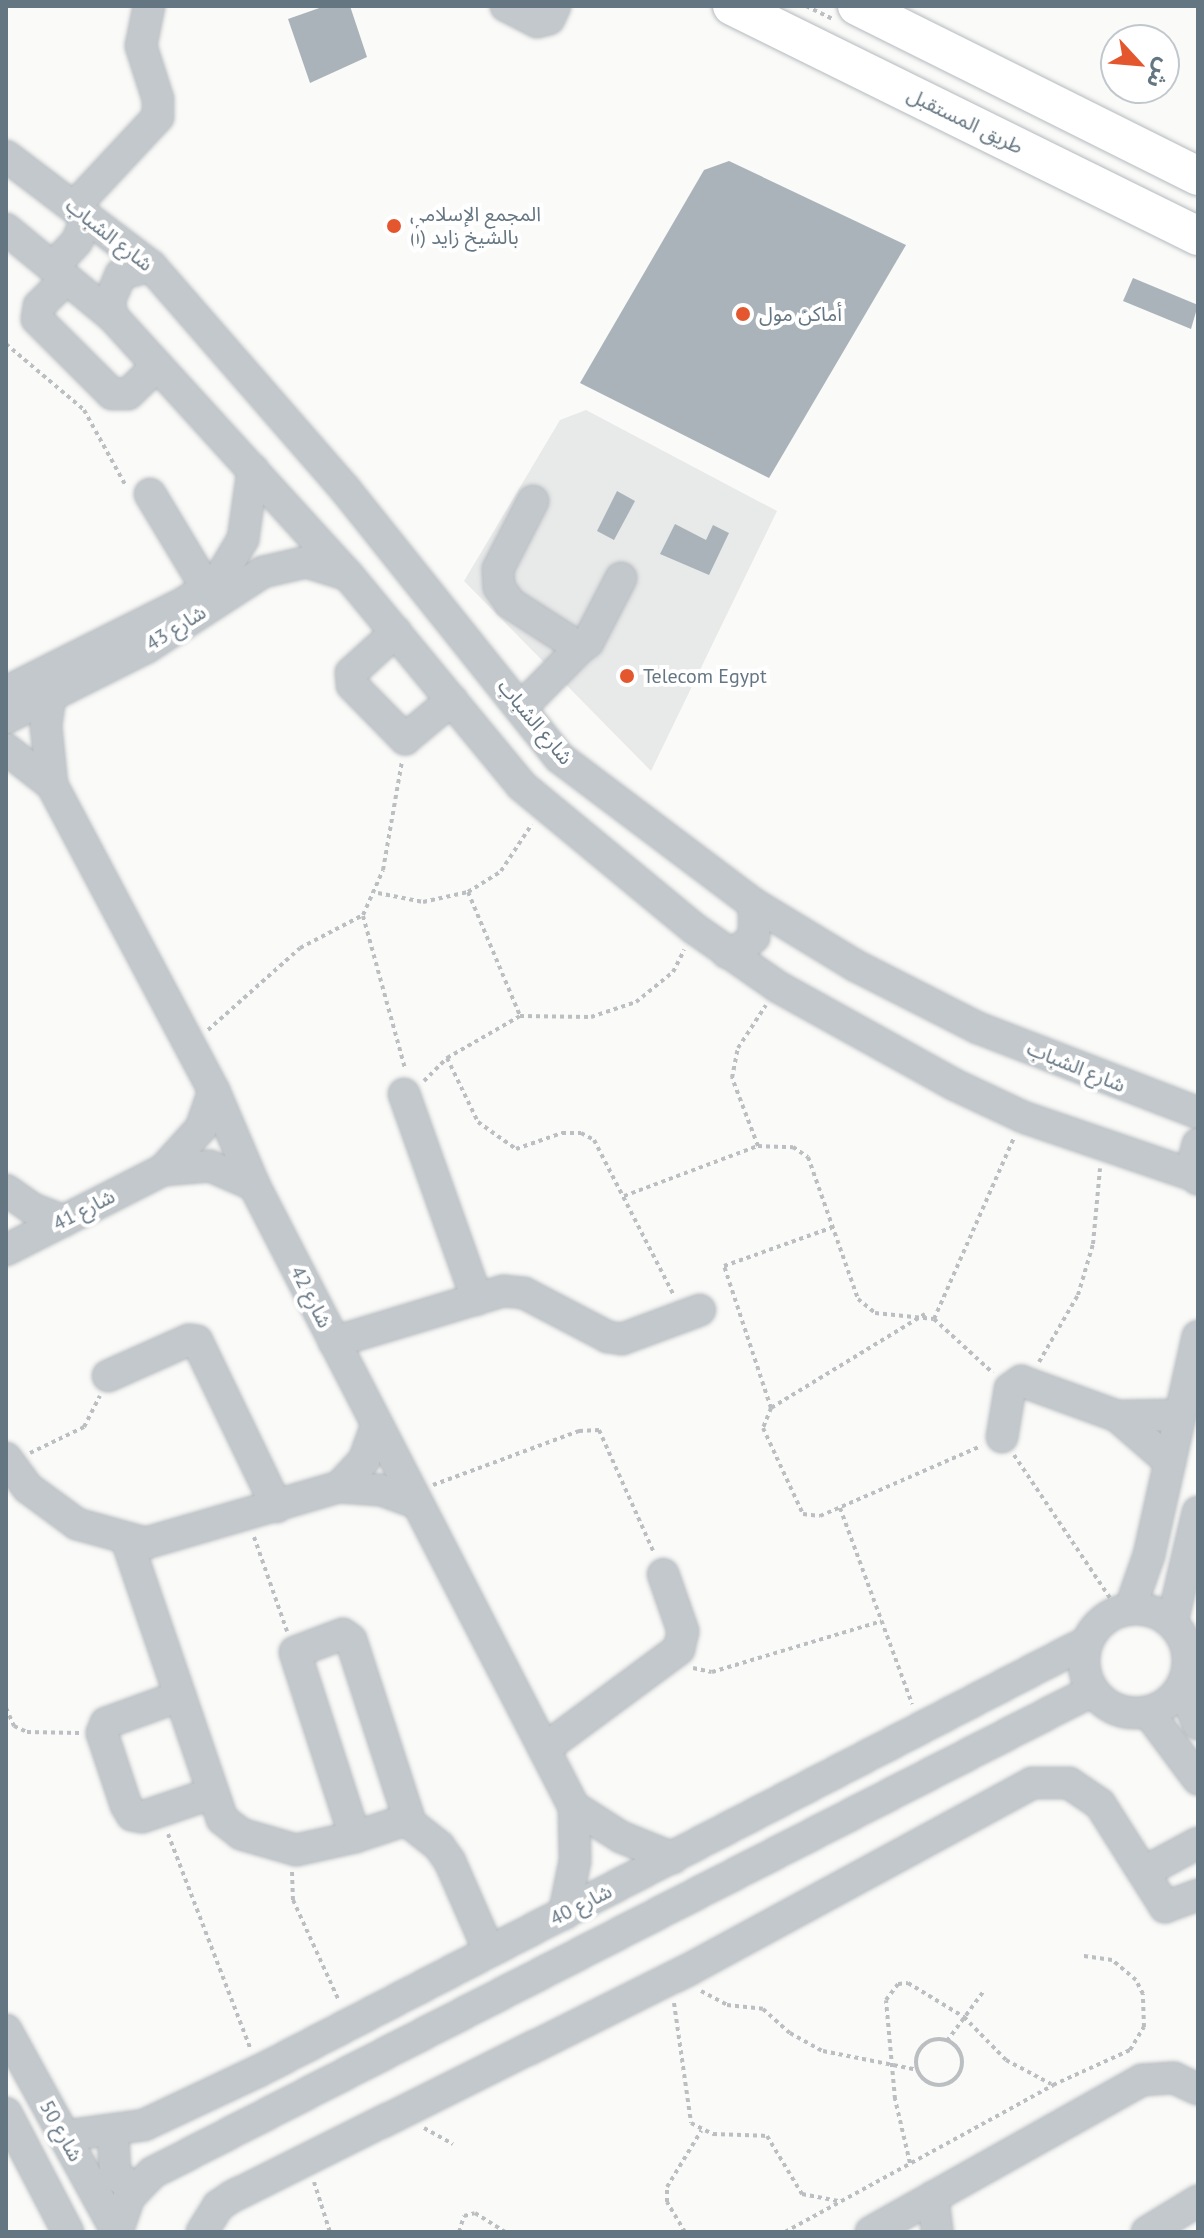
<!DOCTYPE html>
<html>
<head>
<meta charset="utf-8">
<style>
  body { margin:0 }
  #map { position:relative; width:1204px; height:2238px; overflow:hidden; background:#fafaf8; font-family:"PT Sans","Noto Sans Arabic",sans-serif }
  div>[style] { position:absolute }
  [style*='--x'] { left:calc(var(--x)*1px); top:calc(var(--y)*1px); width:calc(var(--w)*1px); rotate:calc(var(--a)*1deg) }
  .built>* { inset:0; background:#e8e9e9 }
  .building>* { inset:0; background:#aab3b9 }
  .path>* { height:4px; margin-top:-2px; transform-origin:0; background:repeating-linear-gradient(90deg,#bbbfc2 0 4px,transparent 0 8px) }
  .path>.ring { margin:-2px; padding:0; box-sizing:content-box; background:none; border:4px solid #bbbfc2; border-radius:50% }
  .roads { filter:drop-shadow(0 0 2px #b5babe) drop-shadow(0 0 2px #b5babe) }
  .minor>* { height:30px; margin:-15px; padding:0 15px; transform-origin:15px; border-radius:15px; background:#c3c8cc }
  .minor>.ring { margin:-15px; padding:0; box-sizing:content-box; background:none; border:30px solid #c3c8cc; border-radius:50% }
  .major>* { height:38px; margin:-19px; padding:0 19px; transform-origin:19px; border-radius:19px; background:#fff }
  .dots>* { width:22px; height:22px; translate:-50% -50%; box-sizing:border-box; border:4px solid #fff; border-radius:50% }
  span { translate:-50% -50%; white-space:nowrap; text-align:center; line-height:1.15; -webkit-text-stroke:8px #fff; paint-order:stroke }
  .street-label { font-size:20px; color:#657683 }
  .poi-label { font-size:20px; color:#657683 }
  .left { translate:0 -50%; text-align:left }
  .frame { position:absolute; inset:0; border:8px solid #657683; pointer-events:none }
  .north { position:absolute; left:1100px; top:24px; width:80px; height:80px; box-sizing:border-box; background:#fff; border:2px solid #c1c8cd; border-radius:50%; rotate:116deg; font-size:22px; font-weight:700; line-height:32px; text-align:center; color:#657683 }
  .north::after { content:''; display:block; margin:auto; width:28px; height:36px; background:#e4572e; clip-path:polygon(50% 0,100% 100%,50% 72%,0 100%) }
</style>
</head>
<body>
<div id="map">
  <div class="built">
    <i style="clip-path:polygon(586px 410px,777px 511px,651px 771px,464px 581px,560px 420px)"></i>
  </div>
  <div class="building">
    <i style="clip-path:polygon(325px 6px,350px 6px,367px 57px,310px 83px,288px 19px)"></i>
    <i style="clip-path:polygon(729px 161px,906px 245px,769px 478px,580px 383px,704px 170px)"></i>
    <i style="clip-path:polygon(1133px 278px,1198px 305px,1191px 329px,1123px 301px)"></i>
    <i style="clip-path:polygon(617px 491px,635px 501px,614px 540px,597px 531px)"></i>
    <i style="clip-path:polygon(675px 524px,706px 540px,713px 525px,729px 533px,709px 575px,660px 554px)"></i>
  </div>
  <div class="path">
    <i style="--x:806;--y:6;--w:30;--a:26"></i>
    <i style="--x:6;--y:344;--w:102;--a:40.2"></i>
    <i style="--x:84;--y:410;--w:87;--a:61.1"></i>
    <i style="--x:468;--y:892;--w:134;--a:67.2"></i>
    <i style="--x:378;--y:893;--w:46;--a:11.3"></i>
    <i style="--x:423;--y:902;--w:46;--a:-12.5"></i>
    <i style="--x:468;--y:892;--w:39;--a:-32"></i>
    <i style="--x:501;--y:871;--w:56;--a:-56.6"></i>
    <i style="--x:363;--y:916;--w:159;--a:74.6"></i>
    <i style="--x:208;--y:1030;--w:123;--a:-41.7"></i>
    <i style="--x:300;--y:948;--w:71;--a:-27.6"></i>
    <i style="--x:363;--y:915;--w:49;--a:-66"></i>
    <i style="--x:383;--y:870;--w:111;--a:-80.1"></i>
    <i style="--x:447;--y:1058;--w:71;--a:64.2"></i>
    <i style="--x:478;--y:1122;--w:47;--a:35.4"></i>
    <i style="--x:516;--y:1149;--w:49;--a:-19.2"></i>
    <i style="--x:562;--y:1133;--w:19;--a:0"></i>
    <i style="--x:581;--y:1133;--w:15;--a:28"></i>
    <i style="--x:594;--y:1140;--w:173;--a:62.8"></i>
    <i style="--x:424;--y:1081;--w:33;--a:-45"></i>
    <i style="--x:447;--y:1058;--w:84;--a:-29.9"></i>
    <i style="--x:520;--y:1016;--w:71;--a:0.8"></i>
    <i style="--x:591;--y:1017;--w:47;--a:-18.4"></i>
    <i style="--x:636;--y:1002;--w:48;--a:-39"></i>
    <i style="--x:673;--y:972;--w:25;--a:-63"></i>
    <i style="--x:758;--y:1146;--w:73;--a:-110.9"></i>
    <i style="--x:732;--y:1078;--w:31;--a:-79"></i>
    <i style="--x:738;--y:1048;--w:51;--a:-56.9"></i>
    <i style="--x:624;--y:1196;--w:143;--a:-20.5"></i>
    <i style="--x:758;--y:1146;--w:35;--a:2"></i>
    <i style="--x:793;--y:1147;--w:18;--a:34"></i>
    <i style="--x:808;--y:1157;--w:151;--a:70.6"></i>
    <i style="--x:858;--y:1299;--w:22;--a:39"></i>
    <i style="--x:875;--y:1313;--w:59;--a:5.8"></i>
    <i style="--x:934;--y:1319;--w:80;--a:42.5"></i>
    <i style="--x:925;--y:1314;--w:180;--a:148.6"></i>
    <i style="--x:771;--y:1408;--w:22;--a:112"></i>
    <i style="--x:763;--y:1428;--w:95;--a:65.1"></i>
    <i style="--x:803;--y:1514;--w:17;--a:7"></i>
    <i style="--x:820;--y:1516;--w:176;--a:-23.5"></i>
    <i style="--x:934;--y:1319;--w:198;--a:-66.2"></i>
    <i style="--x:1039;--y:1362;--w:78;--a:-59.8"></i>
    <i style="--x:1078;--y:1295;--w:53;--a:-73.6"></i>
    <i style="--x:1093;--y:1244;--w:76;--a:-84.7"></i>
    <i style="--x:771;--y:1408;--w:150;--a:-108.3"></i>
    <i style="--x:724;--y:1266;--w:114;--a:-19.6"></i>
    <i style="--x:30;--y:1453;--w:60;--a:-25.7"></i>
    <i style="--x:84;--y:1427;--w:35;--a:-63"></i>
    <i style="--x:1014;--y:1455;--w:172;--a:56.1"></i>
    <i style="--x:433;--y:1485;--w:156;--a:-20.3"></i>
    <i style="--x:579;--y:1431;--w:20;--a:-3"></i>
    <i style="--x:599;--y:1430;--w:135;--a:65.9"></i>
    <i style="--x:840;--y:1508;--w:209;--a:69.8"></i>
    <i style="--x:254;--y:1537;--w:100;--a:70.7"></i>
    <i style="--x:693;--y:1668;--w:19;--a:12"></i>
    <i style="--x:712;--y:1672;--w:177;--a:-16.7"></i>
    <i style="--x:6;--y:1708;--w:20;--a:66"></i>
    <i style="--x:14;--y:1726;--w:14;--a:25"></i>
    <i style="--x:27;--y:1732;--w:52;--a:1.1"></i>
    <i style="--x:168;--y:1834;--w:231;--a:69"></i>
    <i style="--x:292;--y:1872;--w:28;--a:88"></i>
    <i style="--x:293;--y:1900;--w:111;--a:65.5"></i>
    <i style="--x:701;--y:1991;--w:30;--a:28"></i>
    <i style="--x:727;--y:2005;--w:36;--a:6"></i>
    <i style="--x:763;--y:2009;--w:36;--a:42"></i>
    <i style="--x:790;--y:2033;--w:38;--a:29"></i>
    <i style="--x:823;--y:2051;--w:97;--a:11.3"></i>
    <i style="--x:674;--y:2003;--w:121;--a:81.9"></i>
    <i style="--x:691;--y:2123;--w:25;--a:27"></i>
    <i style="--x:713;--y:2134;--w:54;--a:2.1"></i>
    <i style="--x:767;--y:2136;--w:68;--a:58.9"></i>
    <i style="--x:802;--y:2194;--w:37;--a:11"></i>
    <i class="ring" style="left:916px;top:2039px;width:42px;height:42px"></i>
    <i style="--x:947;--y:2041;--w:61;--a:-53.7"></i>
    <i style="--x:424;--y:2128;--w:33;--a:29"></i>
    <i style="--x:910;--y:2163;--w:66;--a:-103.2"></i>
    <i style="--x:895;--y:2099;--w:99;--a:-95.2"></i>
    <i style="--x:886;--y:2000;--w:20;--a:-53"></i>
    <i style="--x:898;--y:1984;--w:10;--a:-6"></i>
    <i style="--x:908;--y:1983;--w:66;--a:31.3"></i>
    <i style="--x:964;--y:2017;--w:60;--a:45.7"></i>
    <i style="--x:1006;--y:2060;--w:51;--a:28.1"></i>
    <i style="--x:314;--y:2182;--w:52;--a:72.3"></i>
    <i style="--x:459;--y:2232;--w:17;--a:-73"></i>
    <i style="--x:464;--y:2216;--w:11;--a:-15"></i>
    <i style="--x:475;--y:2213;--w:36;--a:32"></i>
    <i style="--x:685;--y:2232;--w:35;--a:-121"></i>
    <i style="--x:667;--y:2202;--w:15;--a:-90"></i>
    <i style="--x:667;--y:2187;--w:66;--a:-58.7"></i>
    <i style="--x:785;--y:2232;--w:306;--a:-28.7"></i>
    <i style="--x:1053;--y:2085;--w:85;--a:-24.4"></i>
    <i style="--x:1130;--y:2050;--w:27;--a:-59"></i>
    <i style="--x:1144;--y:2027;--w:33;--a:-92"></i>
    <i style="--x:1143;--y:1994;--w:16;--a:-117"></i>
    <i style="--x:1136;--y:1980;--w:31;--a:-140"></i>
    <i style="--x:1112;--y:1960;--w:30;--a:-172"></i>
  </div>
  <div class="roads">
    <div class="minor">
      <i style="--x:506;--y:6;--w:35;--a:27"></i>
      <i style="--x:537;--y:22;--w:12;--a:-14"></i>
      <i style="--x:549;--y:19;--w:14;--a:-65"></i>
      <i style="--x:6;--y:156;--w:182;--a:37.2"></i>
      <i style="--x:151;--y:266;--w:296;--a:49"></i>
      <i style="--x:345;--y:489;--w:344;--a:51.4"></i>
      <i style="--x:560;--y:758;--w:243;--a:37"></i>
      <i style="--x:754;--y:904;--w:119;--a:31.3"></i>
      <i style="--x:856;--y:966;--w:137;--a:26.9"></i>
      <i style="--x:978;--y:1028;--w:236;--a:21.1"></i>
      <i style="--x:74;--y:207;--w:123;--a:-47"></i>
      <i style="--x:158;--y:117;--w:18;--a:-90"></i>
      <i style="--x:158;--y:99;--w:56;--a:-107.8"></i>
      <i style="--x:141;--y:46;--w:41;--a:-78.7"></i>
      <i style="--x:6;--y:229;--w:139;--a:39.4"></i>
      <i style="--x:113;--y:317;--w:349;--a:47.7"></i>
      <i style="--x:348;--y:575;--w:273;--a:50.5"></i>
      <i style="--x:522;--y:786;--w:224;--a:39.6"></i>
      <i style="--x:695;--y:929;--w:101;--a:34.9"></i>
      <i style="--x:778;--y:987;--w:200;--a:29"></i>
      <i style="--x:953;--y:1084;--w:77;--a:25.2"></i>
      <i style="--x:1023;--y:1117;--w:185;--a:18.9"></i>
      <i style="--x:53;--y:267;--w:35;--a:-47"></i>
      <i style="--x:77;--y:241;--w:26;--a:-67"></i>
      <i style="--x:66;--y:279;--w:38;--a:135"></i>
      <i style="--x:39;--y:306;--w:13;--a:99"></i>
      <i style="--x:37;--y:319;--w:106;--a:45"></i>
      <i style="--x:112;--y:394;--w:16;--a:0"></i>
      <i style="--x:128;--y:394;--w:40;--a:-44"></i>
      <i style="--x:113;--y:317;--w:16;--a:-105"></i>
      <i style="--x:109;--y:302;--w:30;--a:-67"></i>
      <i style="--x:121;--y:274;--w:31;--a:-15"></i>
      <i style="--x:150;--y:494;--w:111;--a:59"></i>
      <i style="--x:533;--y:501;--w:76;--a:117.2"></i>
      <i style="--x:498;--y:569;--w:18;--a:87"></i>
      <i style="--x:499;--y:587;--w:19;--a:55"></i>
      <i style="--x:510;--y:603;--w:83;--a:32.7"></i>
      <i style="--x:580;--y:648;--w:10;--a:-37"></i>
      <i style="--x:588;--y:642;--w:72;--a:-62.7"></i>
      <i style="--x:396;--y:632;--w:61;--a:137.7"></i>
      <i style="--x:351;--y:673;--w:12;--a:85"></i>
      <i style="--x:352;--y:685;--w:76;--a:45.5"></i>
      <i style="--x:405;--y:739;--w:61;--a:-39.7"></i>
      <i style="--x:6;--y:692;--w:199;--a:-26.6"></i>
      <i style="--x:184;--y:603;--w:42;--a:-34.4"></i>
      <i style="--x:219;--y:579;--w:47;--a:-59"></i>
      <i style="--x:243;--y:539;--w:70;--a:-81.8"></i>
      <i style="--x:50;--y:697;--w:29;--a:98"></i>
      <i style="--x:46;--y:726;--w:59;--a:84.2"></i>
      <i style="--x:52;--y:785;--w:346;--a:62.1"></i>
      <i style="--x:214;--y:1091;--w:102;--a:66.9"></i>
      <i style="--x:254;--y:1185;--w:699;--a:62.78"></i>
      <i style="--x:574;--y:1807;--w:54;--a:88.9"></i>
      <i style="--x:575;--y:1861;--w:54;--a:101.7"></i>
      <i style="--x:521;--y:708;--w:84;--a:-45.5"></i>
      <i style="--x:6;--y:718;--w:157;--a:-26.6"></i>
      <i style="--x:146;--y:648;--w:140;--a:-33"></i>
      <i style="--x:263;--y:572;--w:44;--a:-13.1"></i>
      <i style="--x:306;--y:562;--w:41;--a:17.1"></i>
      <i style="--x:6;--y:749;--w:58;--a:38"></i>
      <i style="--x:727;--y:953;--w:11;--a:-10"></i>
      <i style="--x:738;--y:951;--w:21;--a:-41"></i>
      <i style="--x:754;--y:937;--w:33;--a:-90"></i>
      <i style="--x:404;--y:1094;--w:218;--a:70.4"></i>
      <i style="--x:1198;--y:1144;--w:20;--a:105"></i>
      <i style="--x:1193;--y:1163;--w:17;--a:73"></i>
      <i style="--x:163;--y:1170;--w:47;--a:-4.9"></i>
      <i style="--x:210;--y:1166;--w:48;--a:23.4"></i>
      <i style="--x:6;--y:1190;--w:33;--a:35"></i>
      <i style="--x:33;--y:1209;--w:33;--a:21"></i>
      <i style="--x:6;--y:1250;--w:176;--a:-27"></i>
      <i style="--x:163;--y:1170;--w:57;--a:-47.9"></i>
      <i style="--x:201;--y:1128;--w:39;--a:-71"></i>
      <i style="--x:334;--y:1342;--w:177;--a:-16.8"></i>
      <i style="--x:503;--y:1291;--w:21;--a:5"></i>
      <i style="--x:524;--y:1293;--w:95;--a:27.6"></i>
      <i style="--x:608;--y:1337;--w:14;--a:8"></i>
      <i style="--x:622;--y:1339;--w:83;--a:-20.4"></i>
      <i style="--x:108;--y:1376;--w:89;--a:-24"></i>
      <i style="--x:189;--y:1340;--w:8;--a:7"></i>
      <i style="--x:197;--y:1341;--w:184;--a:64.3"></i>
      <i style="--x:1117;--y:1416;--w:63;--a:-0.9"></i>
      <i style="--x:1002;--y:1437;--w:49;--a:-80.5"></i>
      <i style="--x:1010;--y:1389;--w:14;--a:-36"></i>
      <i style="--x:1021;--y:1381;--w:102;--a:20"></i>
      <i style="--x:1117;--y:1416;--w:70;--a:41"></i>
      <i style="--x:6;--y:1458;--w:37;--a:54"></i>
      <i style="--x:28;--y:1488;--w:61;--a:36.3"></i>
      <i style="--x:77;--y:1524;--w:72;--a:15.4"></i>
      <i style="--x:146;--y:1543;--w:201;--a:-16.2"></i>
      <i style="--x:339;--y:1487;--w:42;--a:4.1"></i>
      <i style="--x:381;--y:1490;--w:38;--a:20"></i>
      <i style="--x:339;--y:1487;--w:37;--a:-47"></i>
      <i style="--x:364;--y:1460;--w:37;--a:-70"></i>
      <i style="--x:127;--y:1541;--w:294;--a:71.1"></i>
      <i style="--x:222;--y:1819;--w:24;--a:38"></i>
      <i style="--x:241;--y:1834;--w:57;--a:16.2"></i>
      <i style="--x:296;--y:1850;--w:60;--a:-12.4"></i>
      <i class="ring" style="left:1084px;top:1609px;width:74px;height:74px"></i>
      <i style="--x:1130;--y:1609;--w:57;--a:-70.6"></i>
      <i style="--x:1149;--y:1555;--w:224;--a:-77.4"></i>
      <i style="--x:1172;--y:1623;--w:114;--a:-76.8"></i>
      <i style="--x:343;--y:1634;--w:10;--a:37"></i>
      <i style="--x:351;--y:1640;--w:184;--a:72"></i>
      <i style="--x:408;--y:1815;--w:5;--a:112"></i>
      <i style="--x:406;--y:1820;--w:54;--a:161.6"></i>
      <i style="--x:355;--y:1837;--w:194;--a:-108"></i>
      <i style="--x:295;--y:1652;--w:51;--a:-20.6"></i>
      <i style="--x:1182;--y:1685;--w:42;--a:67.7"></i>
      <i style="--x:180;--y:1696;--w:79;--a:160"></i>
      <i style="--x:106;--y:1723;--w:11;--a:112"></i>
      <i style="--x:102;--y:1733;--w:76;--a:71.6"></i>
      <i style="--x:126;--y:1805;--w:12;--a:59"></i>
      <i style="--x:132;--y:1815;--w:10;--a:11"></i>
      <i style="--x:142;--y:1817;--w:75;--a:-18.7"></i>
      <i style="--x:1148;--y:1712;--w:84;--a:53.3"></i>
      <i style="--x:544;--y:1749;--w:168;--a:-36.5"></i>
      <i style="--x:679;--y:1649;--w:18;--a:-77"></i>
      <i style="--x:683;--y:1631;--w:60;--a:-109.3"></i>
      <i style="--x:574;--y:1807;--w:56;--a:32.6"></i>
      <i style="--x:621;--y:1837;--w:56;--a:22"></i>
      <i style="--x:406;--y:1820;--w:42;--a:38.2"></i>
      <i style="--x:439;--y:1846;--w:19;--a:55"></i>
      <i style="--x:450;--y:1862;--w:97;--a:66.3"></i>
      <i style="--x:1146;--y:1871;--w:59;--a:-28.3"></i>
      <i style="--x:6;--y:2030;--w:230;--a:61.2"></i>
      <i style="--x:6;--y:2113;--w:134;--a:62.5"></i>
      <i style="--x:113;--y:2132;--w:42;--a:87.3"></i>
      <i style="--x:115;--y:2174;--w:24;--a:38"></i>
      <i style="--x:64;--y:2136;--w:81;--a:-7.8"></i>
      <i style="--x:144;--y:2125;--w:127;--a:-25.2"></i>
      <i style="--x:259;--y:2071;--w:933;--a:-27.39"></i>
      <i style="--x:933;--y:2197;--w:35;--a:83"></i>
      <i style="--x:117;--y:2232;--w:37;--a:-71"></i>
      <i style="--x:129;--y:2197;--w:33;--a:-46"></i>
      <i style="--x:152;--y:2173;--w:1056;--a:-27.15"></i>
      <i style="--x:202;--y:2232;--w:31;--a:-58"></i>
      <i style="--x:218;--y:2206;--w:18;--a:-34"></i>
      <i style="--x:233;--y:2196;--w:508;--a:-26.41"></i>
      <i style="--x:688;--y:1970;--w:392;--a:-28.5"></i>
      <i style="--x:1032;--y:1783;--w:37;--a:0"></i>
      <i style="--x:1069;--y:1783;--w:37;--a:34"></i>
      <i style="--x:1100;--y:1804;--w:122;--a:57.7"></i>
      <i style="--x:1165;--y:1907;--w:35;--a:-20"></i>
      <i style="--x:871;--y:2232;--w:311;--a:-29.3"></i>
      <i style="--x:1142;--y:2080;--w:32;--a:-4"></i>
      <i style="--x:1174;--y:2078;--w:26;--a:25"></i>
      <i style="--x:1147;--y:2232;--w:60;--a:-31.3"></i>
    </div>
    <div class="major">
      <i style="--x:732;--y:6;--w:520;--a:26.27"></i>
      <i style="--x:857;--y:6;--w:381;--a:26.5"></i>
    </div>
  </div>
  <div class="dots">
    <i style="left:394px;top:226px;background:#e4572e"></i>
    <i style="left:743px;top:314px;background:#e4572e"></i>
    <i style="left:627px;top:676px;background:#e4572e"></i>
  </div>
  <div class="street-label">
    <span style="left:965px;top:121px;rotate:26deg">طريق المستقبل</span>
    <span style="left:109px;top:235px;rotate:38deg">شارع الشباب</span>
    <span style="left:176px;top:628px;rotate:-32deg">شارع 43</span>
    <span style="left:535px;top:722px;rotate:50deg">شارع الشباب</span>
    <span style="left:1076px;top:1067px;rotate:22deg">شارع الشباب</span>
    <span style="left:84px;top:1210px;rotate:-27deg">شارع 41</span>
    <span style="left:311px;top:1297px;rotate:63deg">شارع 42</span>
    <span style="left:581px;top:1905px;rotate:-27deg">شارع 40</span>
    <span style="left:61px;top:2131px;rotate:61deg">شارع 50</span>
  </div>
  <div class="poi-label">
    <span class="left" style="left:410px;top:226px">المجمع الإسلامي<br>(أ) بالشيخ زايد</span>
    <span class="left" style="left:759px;top:314px">أماكن مول</span>
    <span class="left" style="left:643px;top:676px">Telecom Egypt</span>
  </div>
  <div class="frame"></div>
  <div class="north">ش</div>
</div>
</body>
</html>
